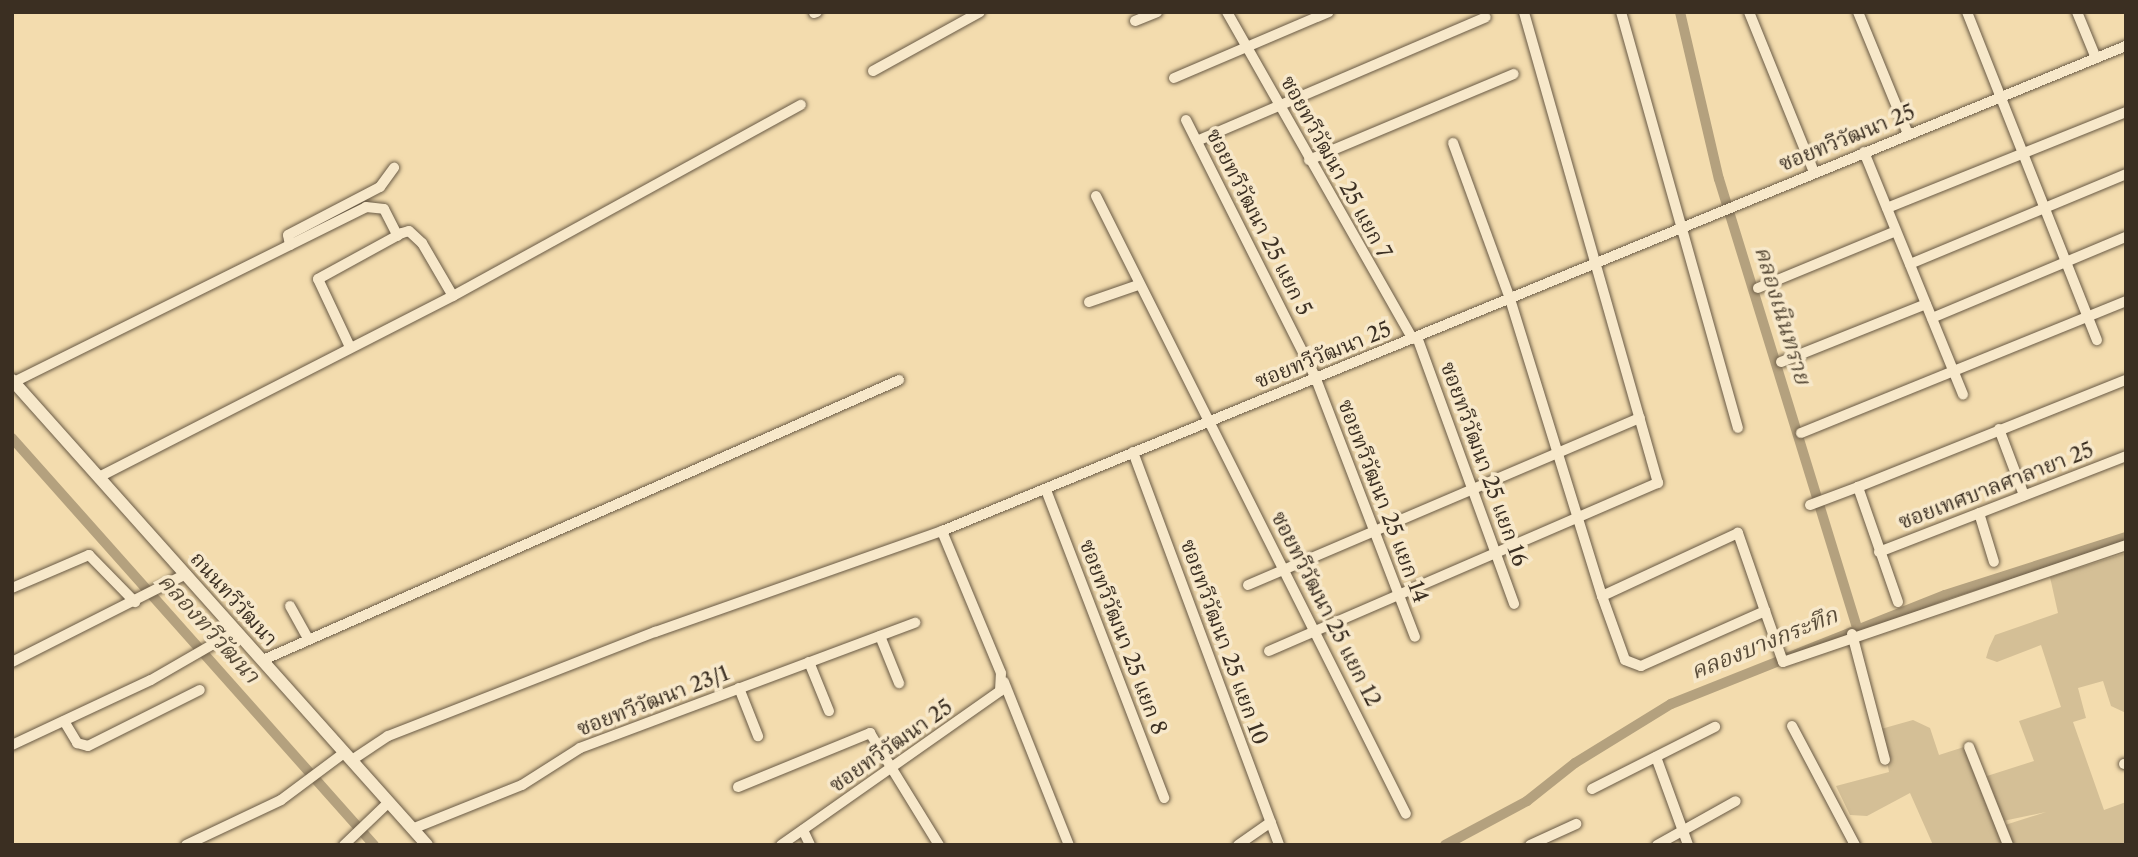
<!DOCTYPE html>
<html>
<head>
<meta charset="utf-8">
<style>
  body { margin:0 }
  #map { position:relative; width:2138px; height:857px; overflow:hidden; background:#f3dcae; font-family:"Libre Caslon Text","Noto Serif Thai",serif }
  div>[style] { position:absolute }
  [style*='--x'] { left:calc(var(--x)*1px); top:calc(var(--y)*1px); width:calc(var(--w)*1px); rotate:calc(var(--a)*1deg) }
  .green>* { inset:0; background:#d4bf96 }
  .canal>* { height:10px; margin:-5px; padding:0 5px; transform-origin:5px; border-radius:5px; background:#b4a17e }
  .roads { filter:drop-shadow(0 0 2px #695a45) drop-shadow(0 0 2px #695a45) }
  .minor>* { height:10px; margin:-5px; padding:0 5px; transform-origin:5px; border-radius:5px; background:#f7e8ca }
  .secondary>* { height:12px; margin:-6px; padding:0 6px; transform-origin:6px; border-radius:6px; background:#f7e8ca }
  span { translate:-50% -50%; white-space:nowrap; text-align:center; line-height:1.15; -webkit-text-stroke:7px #f7e8ca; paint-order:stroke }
  .street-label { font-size:21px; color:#3b2f22 }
  .water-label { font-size:23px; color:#594c39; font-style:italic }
  .frame { position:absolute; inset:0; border:14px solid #3b2f22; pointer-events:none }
</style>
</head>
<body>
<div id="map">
  <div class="green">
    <i style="clip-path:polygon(2126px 553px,2126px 713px,2111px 706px,2103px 681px,2078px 688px,2086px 718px,2073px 722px,2104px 810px,2126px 802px,2126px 845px,2013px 845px,2005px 825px,2046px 812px,2003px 821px,1987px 776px,2034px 761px,2019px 721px,2061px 707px,2041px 645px,1997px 662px,1986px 658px,1989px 648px,1995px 635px,2058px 613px,2050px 577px)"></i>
    <i style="clip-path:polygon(1913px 720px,1930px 728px,1939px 755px,1964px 747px,2004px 845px,1933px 845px,1910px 793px,1867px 816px,1850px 815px,1836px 786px,1889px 772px,1881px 729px)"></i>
  </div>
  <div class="canal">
    <i style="--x:1680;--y:12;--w:171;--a:76.9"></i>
    <i style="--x:1719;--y:179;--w:470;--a:72.9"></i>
    <i style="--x:12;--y:438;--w:545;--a:48.35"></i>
    <i style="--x:1445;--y:845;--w:93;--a:-28.2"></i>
    <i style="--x:1527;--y:801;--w:61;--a:-38.4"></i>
    <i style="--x:1575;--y:763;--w:113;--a:-31.6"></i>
    <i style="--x:1671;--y:704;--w:295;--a:-21.7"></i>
    <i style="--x:1945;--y:595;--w:190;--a:-17.8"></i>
  </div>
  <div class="roads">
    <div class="minor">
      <i style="--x:1227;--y:12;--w:376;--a:60.4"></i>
      <i style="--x:1621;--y:12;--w:432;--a:74.3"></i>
      <i style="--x:1749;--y:12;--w:173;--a:67.9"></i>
      <i style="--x:1858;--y:12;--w:132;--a:67.7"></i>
      <i style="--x:1967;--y:12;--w:353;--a:68.4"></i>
      <i style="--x:2077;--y:12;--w:50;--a:67.6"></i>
      <i style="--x:814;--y:13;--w:3;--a:-18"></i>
      <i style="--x:1135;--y:21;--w:24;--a:-22"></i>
      <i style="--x:873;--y:71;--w:122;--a:-28.9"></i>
      <i style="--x:1174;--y:78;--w:168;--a:-23.1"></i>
      <i style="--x:1186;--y:120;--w:290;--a:63.3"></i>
      <i style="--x:1316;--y:379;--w:276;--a:69"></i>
      <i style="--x:1197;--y:141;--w:314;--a:-23.2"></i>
      <i style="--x:1453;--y:143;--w:166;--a:69.9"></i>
      <i style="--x:1510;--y:299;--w:311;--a:72.8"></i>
      <i style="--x:1602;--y:596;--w:68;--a:70.2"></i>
      <i style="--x:1625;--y:660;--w:17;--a:21"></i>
      <i style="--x:1641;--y:666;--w:136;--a:-23.9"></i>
      <i style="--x:1765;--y:611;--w:83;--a:-109.1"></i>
      <i style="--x:1738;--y:533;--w:150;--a:155.1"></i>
      <i style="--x:1864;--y:152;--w:262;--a:67.8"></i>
      <i style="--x:1309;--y:160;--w:222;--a:-22.8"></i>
      <i style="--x:1096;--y:196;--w:691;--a:63.36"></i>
      <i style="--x:1887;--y:208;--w:258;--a:-21.9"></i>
      <i style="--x:290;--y:245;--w:10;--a:-101"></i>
      <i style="--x:288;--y:235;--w:104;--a:-27.6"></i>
      <i style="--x:380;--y:187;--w:24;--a:-54"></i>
      <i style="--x:1910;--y:264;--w:234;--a:-22.6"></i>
      <i style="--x:1758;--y:288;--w:149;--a:-22.4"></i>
      <i style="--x:1089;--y:302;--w:52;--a:-19.1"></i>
      <i style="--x:1932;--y:318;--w:210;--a:-22.7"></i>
      <i style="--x:1417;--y:337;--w:284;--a:70"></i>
      <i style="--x:350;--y:347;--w:75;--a:-115.2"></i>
      <i style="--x:318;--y:279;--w:96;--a:-28.7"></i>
      <i style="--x:402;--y:233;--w:7;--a:-16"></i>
      <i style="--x:409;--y:231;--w:18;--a:43"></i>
      <i style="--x:422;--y:243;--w:61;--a:59.7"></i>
      <i style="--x:1781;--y:362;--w:156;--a:-21.8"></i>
      <i style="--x:14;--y:382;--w:393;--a:-26.4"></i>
      <i style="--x:366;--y:207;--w:18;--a:6"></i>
      <i style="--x:384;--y:209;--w:30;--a:63"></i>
      <i style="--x:1999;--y:429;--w:71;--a:69.3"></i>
      <i style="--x:1801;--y:433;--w:351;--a:-22.1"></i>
      <i style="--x:1133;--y:452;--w:419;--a:69.6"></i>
      <i style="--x:99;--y:477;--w:398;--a:-27.1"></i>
      <i style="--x:453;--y:296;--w:397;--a:-28.8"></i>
      <i style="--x:1046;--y:490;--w:330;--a:69"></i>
      <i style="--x:1810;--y:505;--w:51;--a:-20.6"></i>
      <i style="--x:1979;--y:513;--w:51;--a:73"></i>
      <i style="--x:1879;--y:552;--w:265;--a:-21.2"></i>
      <i style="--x:1248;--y:585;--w:426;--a:-23.1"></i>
      <i style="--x:12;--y:588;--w:84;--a:-23.2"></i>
      <i style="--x:89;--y:555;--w:66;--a:45.6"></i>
      <i style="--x:1898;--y:602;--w:122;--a:-109.2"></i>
      <i style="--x:1858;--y:487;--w:289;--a:-21.8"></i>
      <i style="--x:290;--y:606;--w:37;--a:61"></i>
      <i style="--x:1765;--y:611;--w:54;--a:70.6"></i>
      <i style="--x:1783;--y:662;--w:362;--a:-18.8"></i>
      <i style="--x:1852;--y:634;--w:130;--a:75.3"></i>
      <i style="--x:880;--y:636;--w:51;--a:68"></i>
      <i style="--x:1269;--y:651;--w:424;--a:-23.4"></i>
      <i style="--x:1658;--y:483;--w:490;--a:-105.9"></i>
      <i style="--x:263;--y:660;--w:695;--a:-23.76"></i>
      <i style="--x:12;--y:662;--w:195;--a:-26.8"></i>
      <i style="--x:809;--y:662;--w:53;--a:67.8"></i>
      <i style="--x:1004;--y:682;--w:175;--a:68.3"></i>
      <i style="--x:739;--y:688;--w:52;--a:68.4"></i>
      <i style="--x:64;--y:721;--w:26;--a:59"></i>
      <i style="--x:77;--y:743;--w:11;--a:15"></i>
      <i style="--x:88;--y:746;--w:125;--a:-26.6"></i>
      <i style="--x:1792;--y:726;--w:135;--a:62.1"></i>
      <i style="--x:12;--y:745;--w:153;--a:-25.1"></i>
      <i style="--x:151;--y:680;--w:98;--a:-30"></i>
      <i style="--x:1969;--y:747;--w:105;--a:68.3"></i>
      <i style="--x:1656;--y:757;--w:94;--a:70"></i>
      <i style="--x:352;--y:760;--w:43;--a:-33.7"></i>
      <i style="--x:388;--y:736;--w:287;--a:-21.3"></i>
      <i style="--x:655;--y:632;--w:304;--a:-19.4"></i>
      <i style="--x:942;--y:531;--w:1279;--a:-22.28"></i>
      <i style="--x:2124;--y:764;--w:2;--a:0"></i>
      <i style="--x:738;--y:787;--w:143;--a:-22.2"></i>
      <i style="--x:870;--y:733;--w:132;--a:58.4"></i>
      <i style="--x:1592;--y:789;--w:138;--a:-26.8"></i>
      <i style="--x:412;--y:829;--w:118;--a:-21.8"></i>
      <i style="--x:522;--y:785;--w:69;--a:-32.5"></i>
      <i style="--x:580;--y:748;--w:358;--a:-20.5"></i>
      <i style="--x:803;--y:830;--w:17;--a:65"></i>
      <i style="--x:186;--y:845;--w:105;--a:-25.3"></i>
      <i style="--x:281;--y:800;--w:79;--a:-36.7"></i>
      <i style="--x:344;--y:845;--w:62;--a:-43.7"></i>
      <i style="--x:781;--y:845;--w:268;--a:-35.1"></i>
      <i style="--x:1000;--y:691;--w:18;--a:-87"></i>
      <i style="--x:1001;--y:673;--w:154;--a:-112.6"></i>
      <i style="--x:1238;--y:845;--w:40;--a:-34.9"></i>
      <i style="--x:1530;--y:845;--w:51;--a:-24.5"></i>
      <i style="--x:1657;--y:845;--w:90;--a:-29.1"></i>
    </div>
    <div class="secondary">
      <i style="--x:12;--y:380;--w:623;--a:48.25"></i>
    </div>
  </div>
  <div class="street-label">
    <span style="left:1847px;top:138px;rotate:-22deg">ซอยทวีวัฒนา 25</span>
    <span style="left:1336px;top:167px;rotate:61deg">ซอยทวีวัฒนา 25 แยก 7</span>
    <span style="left:1259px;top:222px;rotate:63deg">ซอยทวีวัฒนา 25 แยก 5</span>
    <span style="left:1323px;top:355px;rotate:-22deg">ซอยทวีวัฒนา 25</span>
    <span style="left:1484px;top:464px;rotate:70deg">ซอยทวีวัฒนา 25 แยก 16</span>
    <span style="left:1996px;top:486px;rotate:-21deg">ซอยเทศบาลศาลายา 25</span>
    <span style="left:1383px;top:501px;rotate:69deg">ซอยทวีวัฒนา 25 แยก 14</span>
    <span style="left:234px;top:599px;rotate:48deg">ถนนทวีวัฒนา</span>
    <span style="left:1326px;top:609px;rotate:63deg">ซอยทวีวัฒนา 25 แยก 12</span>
    <span style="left:1123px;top:637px;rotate:69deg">ซอยทวีวัฒนา 25 แยก 8</span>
    <span style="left:1224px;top:642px;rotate:70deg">ซอยทวีวัฒนา 25 แยก 10</span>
    <span style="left:653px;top:701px;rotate:-21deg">ซอยทวีวัฒนา 23/1</span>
    <span style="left:891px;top:746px;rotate:-35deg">ซอยทวีวัฒนา 25</span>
  </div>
  <div class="water-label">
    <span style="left:1783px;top:315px;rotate:73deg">คลองเนินทราย</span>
    <span style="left:209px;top:628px;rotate:48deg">คลองทวีวัฒนา</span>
    <span style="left:1764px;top:643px;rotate:-22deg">คลองบางกระทึก</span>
  </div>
  <div class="frame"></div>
</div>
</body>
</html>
